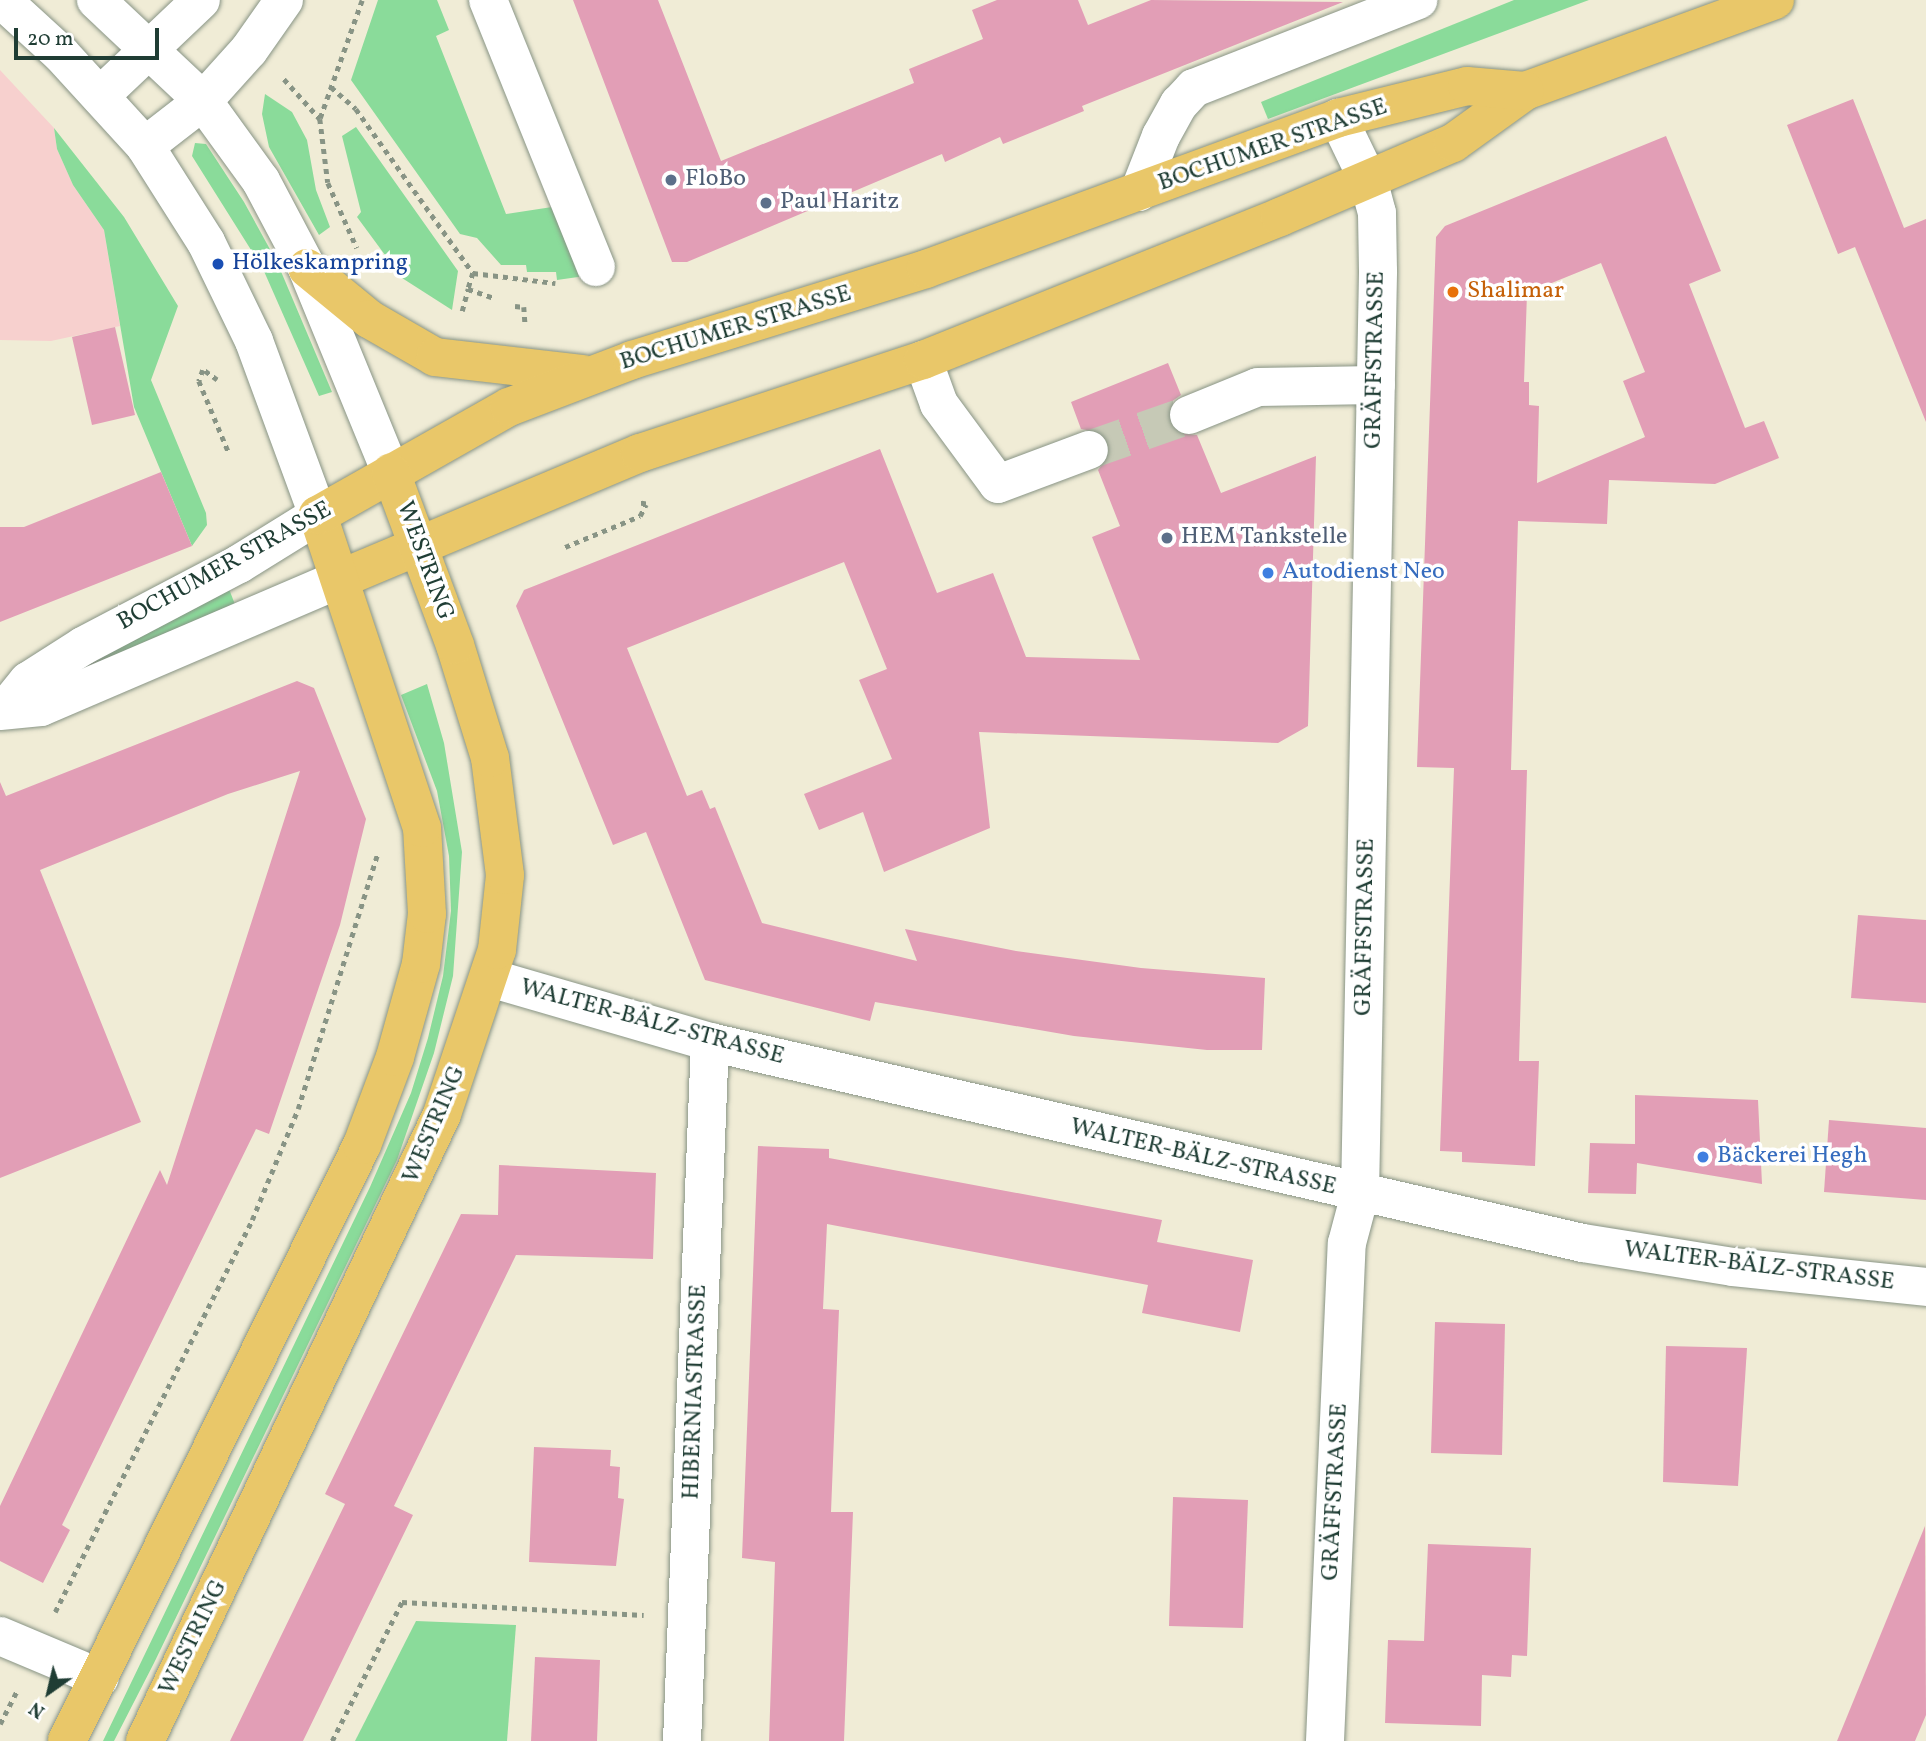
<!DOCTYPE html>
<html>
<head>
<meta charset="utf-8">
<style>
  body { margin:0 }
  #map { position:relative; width:1926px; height:1741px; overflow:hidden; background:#f0ecd6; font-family:Vollkorn,serif }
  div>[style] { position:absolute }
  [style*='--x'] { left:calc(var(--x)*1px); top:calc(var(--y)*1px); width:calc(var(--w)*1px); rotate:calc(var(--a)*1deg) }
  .built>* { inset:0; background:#f7d0ce }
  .green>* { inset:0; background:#8adb9a }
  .building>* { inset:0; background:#e29eb6 }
  .minor-tunnel>* { height:38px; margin-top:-19px; transform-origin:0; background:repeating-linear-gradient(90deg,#c6c9b6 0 38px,transparent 0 57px) }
  .path>* { height:4.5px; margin-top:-2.25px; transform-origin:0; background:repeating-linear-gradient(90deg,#889485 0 5px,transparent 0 10px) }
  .roads { filter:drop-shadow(0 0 2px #889485) drop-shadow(0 0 2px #889485) }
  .minor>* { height:38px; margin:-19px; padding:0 19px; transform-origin:19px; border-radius:19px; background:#fff }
  .major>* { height:38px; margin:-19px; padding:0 19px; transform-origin:19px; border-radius:19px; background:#e9c769 }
  .dots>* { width:19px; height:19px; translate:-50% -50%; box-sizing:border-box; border:4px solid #fff; border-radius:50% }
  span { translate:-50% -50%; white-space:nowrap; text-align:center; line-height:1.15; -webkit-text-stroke:7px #fff; paint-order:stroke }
  .street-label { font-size:24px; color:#1f3d34 }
  .service-label { font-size:24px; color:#4e5e75 }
  .left { translate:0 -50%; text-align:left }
  .transit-label { font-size:24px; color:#164399 }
  .food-label { font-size:24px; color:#c56008 }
  .shop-label { font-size:24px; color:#366cbe }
  .north { position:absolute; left:14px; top:1657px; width:70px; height:70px; -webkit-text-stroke:5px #fff; paint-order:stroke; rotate:214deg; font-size:19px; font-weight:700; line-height:28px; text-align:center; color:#1f3d34 }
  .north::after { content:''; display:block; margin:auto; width:24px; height:32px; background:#1f3d34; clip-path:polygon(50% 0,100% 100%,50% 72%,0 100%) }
  .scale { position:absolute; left:14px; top:28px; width:145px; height:32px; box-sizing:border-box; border:4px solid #1f3d34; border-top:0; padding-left:9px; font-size:21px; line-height:24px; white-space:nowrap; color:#1f3d34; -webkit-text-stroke:5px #fff; paint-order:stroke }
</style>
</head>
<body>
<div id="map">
  <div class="built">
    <i style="clip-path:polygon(0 70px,54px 128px,57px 149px,73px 185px,104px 230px,120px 326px,51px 341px,0 340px)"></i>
  </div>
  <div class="green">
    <i style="clip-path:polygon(378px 0,437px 0,449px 30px,436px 36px,506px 214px,552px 207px,585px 276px,557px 280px,556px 272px,527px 272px,526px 265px,501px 265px,477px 238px,460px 234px,351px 80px)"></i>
    <i style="clip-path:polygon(1514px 0,1589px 0,1268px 119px,1261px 102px)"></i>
    <i style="clip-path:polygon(265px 94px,292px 112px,307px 140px,316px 190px,330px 227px,319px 235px,269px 147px,262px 114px)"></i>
    <i style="clip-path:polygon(356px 127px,458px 271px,452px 310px,402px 278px,357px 217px,361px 212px,342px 136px)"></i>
    <i style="clip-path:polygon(54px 128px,124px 217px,178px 306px,151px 380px,206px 513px,207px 525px,192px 546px,134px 407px,104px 230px,73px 185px,57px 149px)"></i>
    <i style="clip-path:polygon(195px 143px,206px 144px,244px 202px,277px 262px,332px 392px,319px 396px,263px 269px,192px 156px)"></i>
    <i style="clip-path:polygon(229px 589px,236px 607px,98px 663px,93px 657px)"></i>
    <i style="clip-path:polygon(427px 684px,444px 743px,462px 852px,453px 976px,434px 1053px,397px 1160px,154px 1663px,114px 1741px,103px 1741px,370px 1187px,411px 1093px,428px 1038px,443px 976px,451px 911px,449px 856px,437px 791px,401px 695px)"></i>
    <i style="clip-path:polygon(416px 1621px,516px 1625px,507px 1741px,355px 1741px)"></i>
  </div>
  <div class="building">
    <i style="clip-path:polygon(573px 0,658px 0,721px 161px,914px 83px,909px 69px,983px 39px,972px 10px,997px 0,1078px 0,1088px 25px,1151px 0,1343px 2px,1082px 106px,1084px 111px,1003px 144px,1000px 137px,945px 162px,942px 154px,687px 262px,672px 262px)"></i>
    <i style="clip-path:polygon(1853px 99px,1904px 228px,1926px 219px,1926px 422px,1855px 247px,1838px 254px,1787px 125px)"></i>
    <i style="clip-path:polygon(evenodd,1666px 136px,1721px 271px,1689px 284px,1745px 428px,1764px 421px,1779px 458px,1715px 484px,1609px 480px,1607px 524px,1518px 521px,1511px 770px,1527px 770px,1519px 1061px,1539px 1061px,1535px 1166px,1462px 1162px,1462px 1152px,1440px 1151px,1454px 768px,1417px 767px,1436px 237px,1445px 226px,1666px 136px,1601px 263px,1645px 372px,1623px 381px,1645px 437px,1537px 483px,1539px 406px,1529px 405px,1529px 382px,1524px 382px,1527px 293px,1601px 263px)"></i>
    <i style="clip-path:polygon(115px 327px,135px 415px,92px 425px,72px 337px)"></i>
    <i style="clip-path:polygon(1168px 363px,1181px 395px,1171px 402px,1169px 423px,1176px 433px,1197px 435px,1221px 493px,1316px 456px,1308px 726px,1278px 743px,979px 732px,990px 828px,884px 872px,863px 812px,819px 830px,804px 794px,892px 759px,859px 680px,887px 669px,844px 562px,627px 648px,687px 796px,702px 790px,710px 809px,715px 807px,762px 923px,917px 961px,905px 929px,1016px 951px,1141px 968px,1265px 978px,1262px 1050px,1207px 1050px,1074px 1036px,875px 1002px,870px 1021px,705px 980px,646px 832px,613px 845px,516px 606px,524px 590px,880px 449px,937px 593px,993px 573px,1026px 657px,1140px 660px,1092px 537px,1120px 526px,1098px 470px,1110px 454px,1110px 443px,1102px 433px,1081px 429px,1071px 402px)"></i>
    <i style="clip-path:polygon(161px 472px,192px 546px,0 622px,0 527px,24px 527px)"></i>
    <i style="clip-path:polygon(297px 681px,314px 688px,366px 819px,340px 925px,269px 1134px,256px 1129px,62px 1525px,70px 1530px,43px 1583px,0 1561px,0 1506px,160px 1170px,167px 1185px,300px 771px,228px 794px,40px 870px,141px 1122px,0 1178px,0 782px,6px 796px)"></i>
    <i style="clip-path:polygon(1858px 915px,1926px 920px,1926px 1003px,1851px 998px)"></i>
    <i style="clip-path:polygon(1635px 1095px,1758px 1100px,1762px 1184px,1637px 1163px,1636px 1194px,1588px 1193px,1590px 1143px,1635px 1144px)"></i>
    <i style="clip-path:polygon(1829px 1120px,1926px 1128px,1926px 1200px,1824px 1192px)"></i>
    <i style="clip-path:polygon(758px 1146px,829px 1149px,829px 1158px,1162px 1220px,1157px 1242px,1253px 1260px,1240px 1332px,1142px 1313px,1148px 1285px,827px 1224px,823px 1309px,839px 1310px,831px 1512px,853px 1512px,844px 1741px,769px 1741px,775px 1562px,742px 1558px)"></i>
    <i style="clip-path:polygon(499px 1165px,656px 1173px,653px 1259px,516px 1255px,394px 1506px,413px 1515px,303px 1741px,230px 1741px,345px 1504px,325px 1494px,461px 1214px,498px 1215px)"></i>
    <i style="clip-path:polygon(1435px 1322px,1505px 1324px,1502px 1455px,1431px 1453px)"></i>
    <i style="clip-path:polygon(1666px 1346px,1747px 1348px,1738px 1486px,1663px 1482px)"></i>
    <i style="clip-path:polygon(534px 1447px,611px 1450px,610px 1466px,620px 1467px,618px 1498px,624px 1499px,616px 1566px,529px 1562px)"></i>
    <i style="clip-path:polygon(1173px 1497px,1248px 1500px,1243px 1628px,1169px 1626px)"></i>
    <i style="clip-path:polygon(1925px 1526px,1926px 1715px,1915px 1741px,1837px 1741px)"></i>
    <i style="clip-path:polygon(1428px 1544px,1531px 1548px,1527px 1656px,1512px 1655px,1511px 1677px,1482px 1675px,1481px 1726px,1385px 1723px,1388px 1640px,1424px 1641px)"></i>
    <i style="clip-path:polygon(535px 1657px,600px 1660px,597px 1741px,531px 1741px)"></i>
  </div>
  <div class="minor-tunnel">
    <i style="--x:1089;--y:450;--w:106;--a:-19.3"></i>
  </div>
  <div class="path">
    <i style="--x:284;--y:79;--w:54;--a:48"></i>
    <i style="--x:320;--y:119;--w:64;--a:82.9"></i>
    <i style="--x:328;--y:183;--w:71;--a:66"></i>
    <i style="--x:331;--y:87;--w:33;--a:41"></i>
    <i style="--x:356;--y:109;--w:201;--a:54.5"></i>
    <i style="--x:473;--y:273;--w:17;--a:107"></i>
    <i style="--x:320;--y:118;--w:125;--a:-70.4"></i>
    <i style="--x:473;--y:273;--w:83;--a:7"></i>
    <i style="--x:515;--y:306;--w:9;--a:6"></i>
    <i style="--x:524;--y:307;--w:15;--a:86"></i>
    <i style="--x:462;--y:311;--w:23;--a:-75"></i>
    <i style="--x:468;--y:289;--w:28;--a:19"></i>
    <i style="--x:217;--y:380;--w:17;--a:-144"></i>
    <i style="--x:203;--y:370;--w:12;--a:110"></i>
    <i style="--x:199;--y:381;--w:78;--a:67.4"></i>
    <i style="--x:565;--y:547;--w:81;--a:-22.5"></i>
    <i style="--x:640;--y:516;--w:13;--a:-63"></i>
    <i style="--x:646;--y:504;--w:6;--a:-171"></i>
    <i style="--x:55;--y:1612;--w:439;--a:-63.3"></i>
    <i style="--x:252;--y:1220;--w:120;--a:-67.5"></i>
    <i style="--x:298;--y:1109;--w:266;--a:-72.7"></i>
    <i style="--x:0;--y:1724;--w:36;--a:-63"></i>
    <i style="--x:332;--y:1741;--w:156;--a:-63.3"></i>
    <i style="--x:402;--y:1602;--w:242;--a:3.1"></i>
  </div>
  <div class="roads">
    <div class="minor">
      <i style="--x:2;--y:0;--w:80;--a:42.5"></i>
      <i style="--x:61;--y:54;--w:125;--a:47.6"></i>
      <i style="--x:145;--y:146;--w:114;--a:57.6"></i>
      <i style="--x:206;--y:242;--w:110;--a:64.1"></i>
      <i style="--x:254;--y:341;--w:185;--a:69.8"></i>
      <i style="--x:318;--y:515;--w:93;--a:148.2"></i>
      <i style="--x:239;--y:564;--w:176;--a:152.3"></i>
      <i style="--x:83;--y:646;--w:65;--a:147.5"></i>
      <i style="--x:28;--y:681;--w:35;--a:129"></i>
      <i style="--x:96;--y:0;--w:147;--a:43.3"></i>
      <i style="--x:203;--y:101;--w:99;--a:54.1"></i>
      <i style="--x:261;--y:181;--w:98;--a:62.1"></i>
      <i style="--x:307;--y:268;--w:222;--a:67.7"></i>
      <i style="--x:488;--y:0;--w:288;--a:68"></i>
      <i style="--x:100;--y:96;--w:139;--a:-43.5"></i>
      <i style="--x:145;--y:146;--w:73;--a:-37.8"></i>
      <i style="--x:203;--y:101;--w:69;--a:-48"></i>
      <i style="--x:249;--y:50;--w:61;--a:-55"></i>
      <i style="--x:1139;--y:192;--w:60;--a:-68.6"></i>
      <i style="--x:1161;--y:136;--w:37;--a:-61"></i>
      <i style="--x:1179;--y:104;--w:22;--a:-47"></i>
      <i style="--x:1194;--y:88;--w:241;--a:-21.4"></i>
      <i style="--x:923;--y:360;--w:47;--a:70"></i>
      <i style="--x:939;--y:404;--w:99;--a:53.6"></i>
      <i style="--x:998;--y:484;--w:97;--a:-20.5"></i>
      <i style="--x:1189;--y:415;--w:74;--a:-22.1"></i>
      <i style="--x:1258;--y:387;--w:118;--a:-1"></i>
      <i style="--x:0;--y:711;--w:41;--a:-5.6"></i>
      <i style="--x:41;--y:707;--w:325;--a:-23.2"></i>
      <i style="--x:490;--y:978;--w:229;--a:16.2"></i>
      <i style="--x:710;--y:1042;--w:896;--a:12.97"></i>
      <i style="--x:1583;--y:1243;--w:152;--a:9.1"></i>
      <i style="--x:1733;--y:1267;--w:194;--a:5.9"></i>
      <i style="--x:0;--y:1636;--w:108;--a:22.8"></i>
      <i style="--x:682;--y:1741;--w:700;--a:-87.71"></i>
      <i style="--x:1325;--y:1741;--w:498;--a:-87.5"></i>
      <i style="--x:1347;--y:1243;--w:51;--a:-75.1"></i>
      <i style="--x:1360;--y:1194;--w:923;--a:-88.88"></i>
      <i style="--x:1378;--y:271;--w:58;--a:-91"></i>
      <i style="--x:1377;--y:213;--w:34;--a:-105"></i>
      <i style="--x:1368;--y:180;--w:69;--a:-115.8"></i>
    </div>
    <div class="major">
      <i style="--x:307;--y:268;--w:80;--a:39.4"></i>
      <i style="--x:369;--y:319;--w:76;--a:29.9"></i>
      <i style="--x:435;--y:357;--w:148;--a:6.6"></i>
      <i style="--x:340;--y:579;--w:325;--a:-22.8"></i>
      <i style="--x:640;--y:453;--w:298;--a:-18.2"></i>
      <i style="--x:923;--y:360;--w:385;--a:-21.8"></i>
      <i style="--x:1280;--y:217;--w:188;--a:-23.2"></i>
      <i style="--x:1453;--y:143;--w:89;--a:-35.8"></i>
      <i style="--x:1525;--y:91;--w:266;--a:-20"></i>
      <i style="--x:67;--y:1741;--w:665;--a:-63.67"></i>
      <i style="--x:362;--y:1145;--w:94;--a:-69.4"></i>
      <i style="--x:395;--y:1057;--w:97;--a:-74.4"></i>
      <i style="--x:421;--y:964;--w:50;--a:-83.2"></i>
      <i style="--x:427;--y:914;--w:86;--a:-93.3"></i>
      <i style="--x:422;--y:828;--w:330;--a:-108.4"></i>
      <i style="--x:318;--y:515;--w:219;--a:-29.5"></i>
      <i style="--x:509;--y:407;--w:132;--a:-20.9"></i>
      <i style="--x:632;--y:360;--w:308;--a:-17.2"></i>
      <i style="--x:926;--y:269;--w:439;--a:-20.1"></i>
      <i style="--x:1338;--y:118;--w:133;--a:-13.9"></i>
      <i style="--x:1467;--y:86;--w:58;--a:4.9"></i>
      <i style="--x:145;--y:1741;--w:694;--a:-64.65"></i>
      <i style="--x:442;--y:1114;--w:173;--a:-71.5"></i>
      <i style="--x:497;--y:950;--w:75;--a:-83.9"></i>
      <i style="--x:505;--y:875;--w:118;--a:-97.3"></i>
      <i style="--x:490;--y:758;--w:118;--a:-107.2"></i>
      <i style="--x:455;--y:645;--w:184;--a:-110.4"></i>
    </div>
  </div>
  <div class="dots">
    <i style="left:671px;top:180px;background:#5c6f8a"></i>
    <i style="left:766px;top:203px;background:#5c6f8a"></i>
    <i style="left:218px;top:264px;background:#1a4fb4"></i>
    <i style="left:1453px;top:292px;background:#e8710a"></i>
    <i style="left:1167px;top:538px;background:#5c6f8a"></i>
    <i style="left:1268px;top:573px;background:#3f7fe0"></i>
    <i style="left:1703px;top:1157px;background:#3f7fe0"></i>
  </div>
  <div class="street-label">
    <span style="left:1273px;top:146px;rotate:-19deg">BOCHUMER STRASSE</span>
    <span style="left:736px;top:329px;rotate:-17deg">BOCHUMER STRASSE</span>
    <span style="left:1376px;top:360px;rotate:-89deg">GRÄFFSTRASSE</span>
    <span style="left:424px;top:561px;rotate:70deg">WESTRING</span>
    <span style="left:225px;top:567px;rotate:-29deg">BOCHUMER STRASSE</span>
    <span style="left:1366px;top:927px;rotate:-89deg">GRÄFFSTRASSE</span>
    <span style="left:652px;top:1023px;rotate:15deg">WALTER-BÄLZ-STRASSE</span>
    <span style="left:435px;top:1125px;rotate:-67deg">WESTRING</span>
    <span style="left:1203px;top:1158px;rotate:13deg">WALTER-BÄLZ-STRASSE</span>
    <span style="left:1759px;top:1267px;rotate:7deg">WALTER-BÄLZ-STRASSE</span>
    <span style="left:696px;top:1392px;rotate:-88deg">HIBERNIASTRASSE</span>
    <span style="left:1336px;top:1492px;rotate:-87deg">GRÄFFSTRASSE</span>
    <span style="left:194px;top:1638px;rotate:-64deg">WESTRING</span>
  </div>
  <div class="service-label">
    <span class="left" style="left:685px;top:180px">FloBo</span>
    <span class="left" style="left:780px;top:203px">Paul Haritz</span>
    <span class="left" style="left:1181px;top:538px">HEM Tankstelle</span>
  </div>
  <div class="transit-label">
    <span class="left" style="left:232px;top:264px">Hölkeskampring</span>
  </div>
  <div class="food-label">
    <span class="left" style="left:1467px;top:292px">Shalimar</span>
  </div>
  <div class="shop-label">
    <span class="left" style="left:1282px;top:573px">Autodienst Neo</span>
    <span class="left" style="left:1717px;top:1157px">Bäckerei Hegh</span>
  </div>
  <div class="north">N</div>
  <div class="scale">20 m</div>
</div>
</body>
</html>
